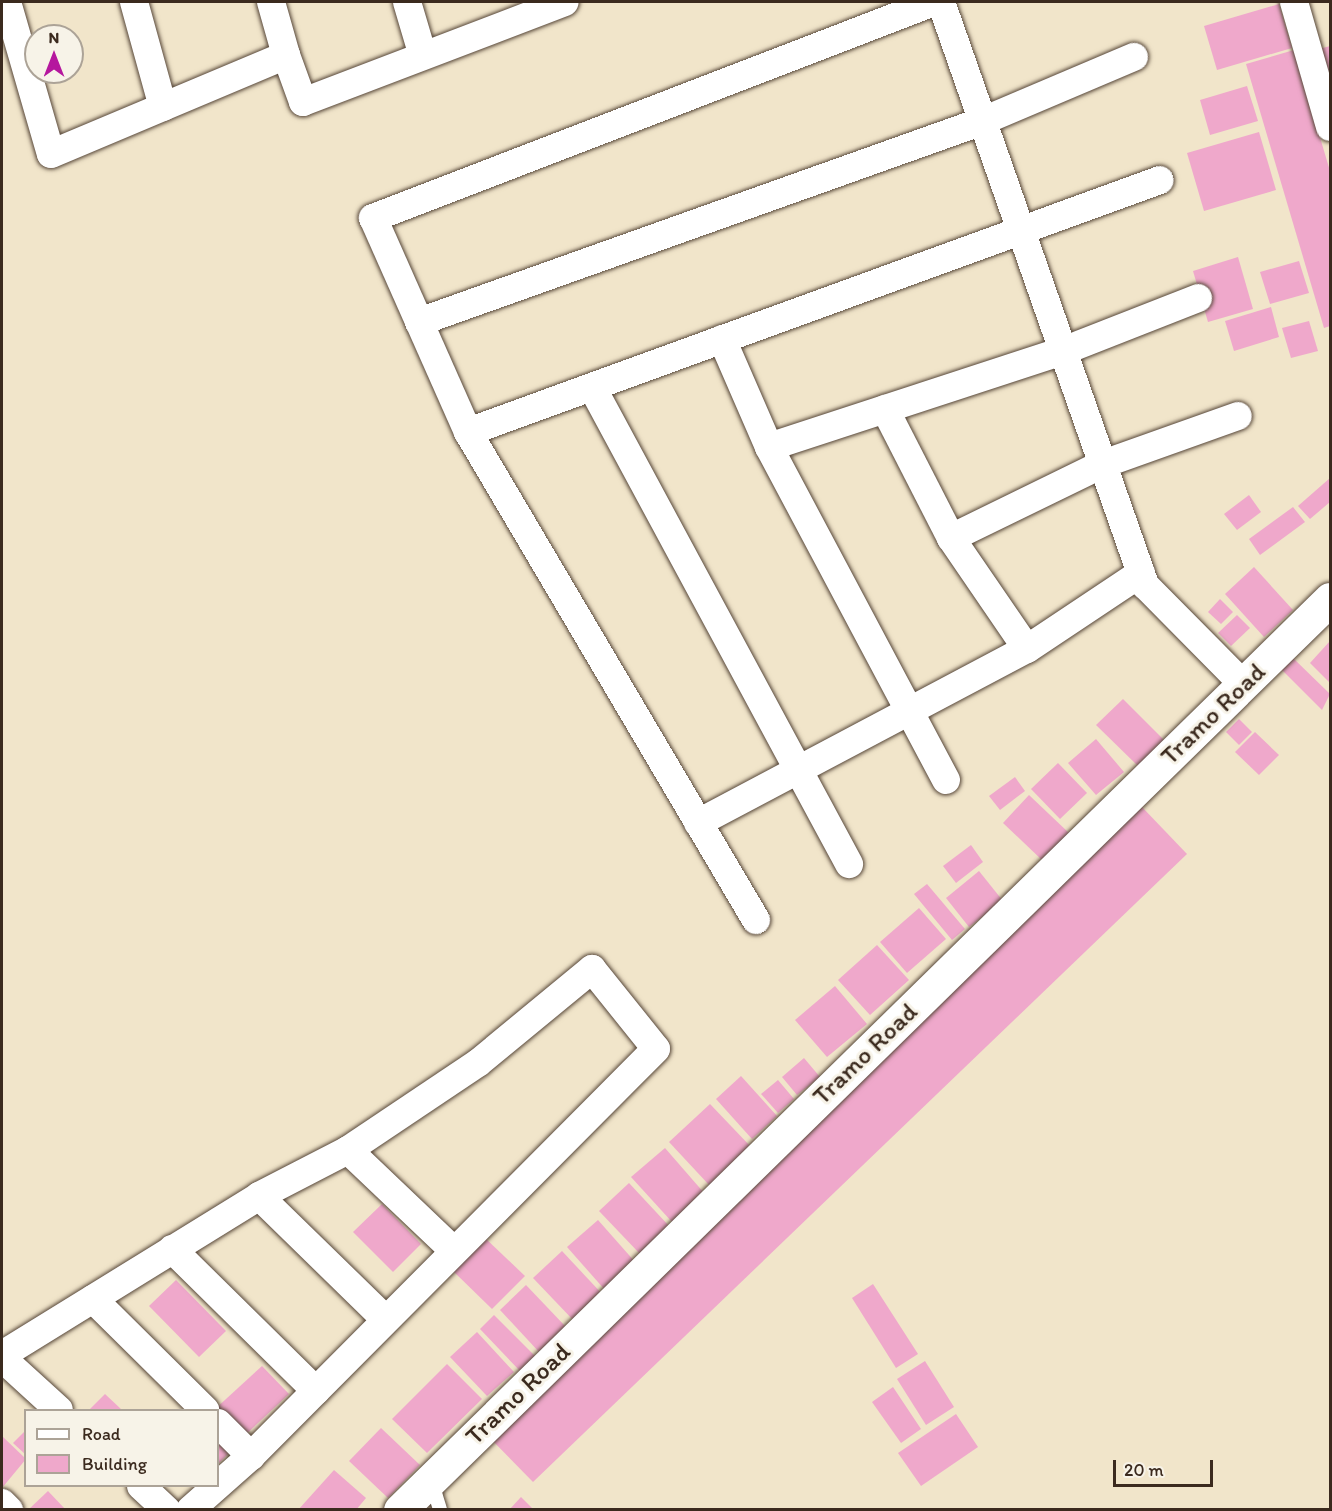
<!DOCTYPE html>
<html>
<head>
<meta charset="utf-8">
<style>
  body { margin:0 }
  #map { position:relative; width:1332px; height:1511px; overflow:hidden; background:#f1e5ca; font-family:Itim,sans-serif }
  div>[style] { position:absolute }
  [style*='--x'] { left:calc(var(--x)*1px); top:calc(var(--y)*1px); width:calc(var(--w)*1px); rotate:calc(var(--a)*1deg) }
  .building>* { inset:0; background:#efa8cb }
  .roads { filter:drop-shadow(0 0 2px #564638) drop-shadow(0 0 2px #564638) }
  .service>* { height:14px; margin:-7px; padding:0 7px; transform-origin:7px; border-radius:7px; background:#fff }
  .minor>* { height:28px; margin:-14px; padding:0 14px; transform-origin:14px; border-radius:14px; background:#fff }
  .tertiary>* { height:33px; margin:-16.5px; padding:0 16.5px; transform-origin:16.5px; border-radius:16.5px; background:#fff }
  span { translate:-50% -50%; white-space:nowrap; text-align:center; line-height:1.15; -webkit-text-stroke:6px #f7f3e8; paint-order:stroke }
  .street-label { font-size:26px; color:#3b2a1e }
  .frame { position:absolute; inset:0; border:3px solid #3b2a1e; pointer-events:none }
  .legend { position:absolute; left:24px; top:1409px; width:195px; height:78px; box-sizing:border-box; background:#f7f3e8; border:2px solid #aca397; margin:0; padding:8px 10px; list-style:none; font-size:18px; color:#3b2a1e }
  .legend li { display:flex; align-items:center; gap:12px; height:30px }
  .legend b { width:30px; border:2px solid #aca397 }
  .north { position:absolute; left:24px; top:24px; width:60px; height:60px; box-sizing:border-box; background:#f7f3e8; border:2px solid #aca397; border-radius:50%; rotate:0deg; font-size:16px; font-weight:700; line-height:24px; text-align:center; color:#3b2a1e }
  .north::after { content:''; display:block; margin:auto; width:21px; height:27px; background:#b5179e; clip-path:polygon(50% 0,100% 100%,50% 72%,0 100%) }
  .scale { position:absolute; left:1113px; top:1460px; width:100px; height:27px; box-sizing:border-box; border:3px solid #3b2a1e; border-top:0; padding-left:8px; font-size:18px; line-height:21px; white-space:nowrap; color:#3b2a1e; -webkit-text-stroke:4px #f7f3e8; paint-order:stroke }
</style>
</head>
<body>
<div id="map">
  <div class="building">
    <i style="clip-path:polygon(1279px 4px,1292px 48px,1217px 70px,1204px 26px)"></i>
    <i style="clip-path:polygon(1330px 46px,1330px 96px,1316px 50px)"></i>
    <i style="clip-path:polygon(1294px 50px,1330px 171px,1330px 326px,1324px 328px,1246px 64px)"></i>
    <i style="clip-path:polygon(1247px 86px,1258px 121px,1210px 135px,1200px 100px)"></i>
    <i style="clip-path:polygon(1259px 132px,1276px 190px,1204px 211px,1187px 153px)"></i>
    <i style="clip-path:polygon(1238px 257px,1253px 309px,1208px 322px,1193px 271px)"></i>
    <i style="clip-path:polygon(1299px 261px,1309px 293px,1270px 304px,1260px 272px)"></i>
    <i style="clip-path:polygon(1271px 307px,1279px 337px,1234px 351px,1225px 321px)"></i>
    <i style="clip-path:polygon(1309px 321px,1318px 351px,1291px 358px,1282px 328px)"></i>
    <i style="clip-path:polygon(1330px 478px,1330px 502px,1310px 519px,1298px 506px)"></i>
    <i style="clip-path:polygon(1249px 495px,1261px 512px,1237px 530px,1224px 514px)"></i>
    <i style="clip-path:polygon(1293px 507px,1305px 522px,1260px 555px,1249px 539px)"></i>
    <i style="clip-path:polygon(1254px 567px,1293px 610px,1264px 637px,1225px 594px)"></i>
    <i style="clip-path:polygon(1220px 599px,1233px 612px,1221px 624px,1208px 612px)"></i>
    <i style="clip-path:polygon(1237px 615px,1250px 628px,1231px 646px,1218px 633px)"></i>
    <i style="clip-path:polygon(1330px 641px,1330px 683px,1310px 663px)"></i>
    <i style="clip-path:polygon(1293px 658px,1330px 694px,1322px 710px,1281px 669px)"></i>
    <i style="clip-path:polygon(1123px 699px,1165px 741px,1139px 767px,1096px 725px)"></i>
    <i style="clip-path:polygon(1239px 719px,1252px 732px,1239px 745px,1226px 732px)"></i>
    <i style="clip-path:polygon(1255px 732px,1279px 755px,1259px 775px,1235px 752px)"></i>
    <i style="clip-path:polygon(1096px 739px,1124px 772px,1096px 795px,1068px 763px)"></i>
    <i style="clip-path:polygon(1058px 763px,1087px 793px,1060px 819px,1031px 789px)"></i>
    <i style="clip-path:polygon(1015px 777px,1025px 791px,1000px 810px,989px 796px)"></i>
    <i style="clip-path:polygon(1029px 795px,1069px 833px,1043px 861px,1003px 823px)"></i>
    <i style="clip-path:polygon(1142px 807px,1187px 854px,533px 1482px,488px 1436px)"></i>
    <i style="clip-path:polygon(971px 845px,983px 862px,956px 883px,943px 866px)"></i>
    <i style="clip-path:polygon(979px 871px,1003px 901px,969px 927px,946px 898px)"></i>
    <i style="clip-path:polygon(927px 884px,965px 929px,952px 940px,914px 894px)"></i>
    <i style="clip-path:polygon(919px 908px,946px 939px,907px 973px,880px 942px)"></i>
    <i style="clip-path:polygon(877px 945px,909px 980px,870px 1015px,838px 980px)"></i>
    <i style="clip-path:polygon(835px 986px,867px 1024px,827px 1057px,795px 1020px)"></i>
    <i style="clip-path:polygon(804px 1058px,820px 1077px,797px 1095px,782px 1077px)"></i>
    <i style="clip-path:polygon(741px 1076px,777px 1116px,752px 1139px,716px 1099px)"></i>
    <i style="clip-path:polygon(778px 1080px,794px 1099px,778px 1113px,761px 1094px)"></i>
    <i style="clip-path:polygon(710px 1104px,752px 1148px,710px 1186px,669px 1142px)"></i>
    <i style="clip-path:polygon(665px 1148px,705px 1194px,672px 1222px,631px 1177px)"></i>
    <i style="clip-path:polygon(629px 1183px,670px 1227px,641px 1255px,599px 1211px)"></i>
    <i style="clip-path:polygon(382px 1204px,421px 1244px,393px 1272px,353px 1232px)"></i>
    <i style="clip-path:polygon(598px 1220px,636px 1263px,605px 1290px,567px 1247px)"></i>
    <i style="clip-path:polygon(484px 1237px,525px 1276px,492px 1309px,452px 1270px)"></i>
    <i style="clip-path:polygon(562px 1251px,604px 1296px,575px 1322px,533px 1278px)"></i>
    <i style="clip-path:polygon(176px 1280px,226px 1331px,199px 1357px,149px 1306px)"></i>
    <i style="clip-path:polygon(873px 1284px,918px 1354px,896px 1368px,852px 1298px)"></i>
    <i style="clip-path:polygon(526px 1285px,566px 1327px,539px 1352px,500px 1310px)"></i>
    <i style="clip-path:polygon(494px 1315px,536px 1357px,520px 1371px,480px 1329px)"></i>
    <i style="clip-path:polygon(477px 1332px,514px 1372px,487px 1396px,450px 1357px)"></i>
    <i style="clip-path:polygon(925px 1361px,954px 1407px,926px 1425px,897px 1379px)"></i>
    <i style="clip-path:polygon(447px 1364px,482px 1399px,427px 1453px,392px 1419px)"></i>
    <i style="clip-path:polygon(262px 1366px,289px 1394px,242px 1438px,214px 1410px)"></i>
    <i style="clip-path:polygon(893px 1387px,921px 1429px,901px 1443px,872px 1402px)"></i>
    <i style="clip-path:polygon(105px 1394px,122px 1410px,89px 1410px)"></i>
    <i style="clip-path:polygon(956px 1414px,978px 1447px,921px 1486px,898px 1453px)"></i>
    <i style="clip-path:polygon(381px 1428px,420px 1465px,388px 1498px,349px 1461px)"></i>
    <i style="clip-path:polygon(26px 1430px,26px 1455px,13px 1443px)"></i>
    <i style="clip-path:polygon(2px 1436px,26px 1459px,2px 1488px)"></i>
    <i style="clip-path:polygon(218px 1442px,229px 1453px,218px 1464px)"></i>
    <i style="clip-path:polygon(334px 1470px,366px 1498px,356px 1510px,298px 1510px)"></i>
    <i style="clip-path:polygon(48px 1491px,66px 1510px,28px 1510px)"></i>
    <i style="clip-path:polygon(521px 1497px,534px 1510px,509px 1510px)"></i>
  </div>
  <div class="roads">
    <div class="service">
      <i style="--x:431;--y:1480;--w:31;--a:73"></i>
    </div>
    <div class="minor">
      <i style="--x:7;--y:2;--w:158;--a:73.9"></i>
      <i style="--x:51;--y:154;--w:255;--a:-22.8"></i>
      <i style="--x:286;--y:55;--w:50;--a:70.1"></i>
      <i style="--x:303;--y:102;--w:280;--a:-20.9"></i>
      <i style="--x:134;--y:2;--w:109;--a:74.6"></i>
      <i style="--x:271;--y:2;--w:55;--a:74.2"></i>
      <i style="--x:407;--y:2;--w:56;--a:73.5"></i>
      <i style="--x:941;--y:2;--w:618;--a:70.71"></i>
      <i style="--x:1145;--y:585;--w:139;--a:45.3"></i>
      <i style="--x:1294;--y:2;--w:130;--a:73.9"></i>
      <i style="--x:419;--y:322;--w:599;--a:-19.62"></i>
      <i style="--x:983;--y:121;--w:164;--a:-23"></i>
      <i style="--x:722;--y:339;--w:118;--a:66.5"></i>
      <i style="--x:592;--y:387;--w:542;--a:61.68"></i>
      <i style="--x:885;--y:409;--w:145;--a:62.9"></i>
      <i style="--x:468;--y:432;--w:736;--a:-20.01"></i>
      <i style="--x:1141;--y:573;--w:137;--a:146.3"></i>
      <i style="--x:1027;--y:649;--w:135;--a:-124.4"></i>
      <i style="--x:951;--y:538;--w:169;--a:-26"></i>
      <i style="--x:1103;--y:464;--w:143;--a:-19.6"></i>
      <i style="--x:946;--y:780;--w:377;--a:-118"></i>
      <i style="--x:769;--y:447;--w:309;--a:-18.1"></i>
      <i style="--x:1063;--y:351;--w:145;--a:-21.4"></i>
      <i style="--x:698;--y:823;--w:372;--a:-27.9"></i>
      <i style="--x:756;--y:920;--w:567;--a:-120.55"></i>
      <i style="--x:468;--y:432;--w:234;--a:-113.9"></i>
      <i style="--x:373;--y:218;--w:601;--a:-21.06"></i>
      <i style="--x:348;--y:1150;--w:146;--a:43.6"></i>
      <i style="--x:259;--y:1196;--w:177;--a:44.3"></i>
      <i style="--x:172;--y:1249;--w:202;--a:44.6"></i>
      <i style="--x:93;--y:1299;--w:158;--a:44.7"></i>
      <i style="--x:2;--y:1355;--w:302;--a:-31.7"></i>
      <i style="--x:259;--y:1196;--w:100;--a:-27.3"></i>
      <i style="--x:348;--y:1150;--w:156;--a:-33.8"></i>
      <i style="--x:478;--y:1063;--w:148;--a:-39.5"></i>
      <i style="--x:592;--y:969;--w:102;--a:51.3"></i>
      <i style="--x:656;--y:1049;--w:574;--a:134.86"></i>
      <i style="--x:251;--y:1456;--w:81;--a:138.5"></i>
      <i style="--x:2;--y:1358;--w:77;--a:42.4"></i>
      <i style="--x:218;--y:1423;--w:47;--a:45"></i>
      <i style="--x:141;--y:1486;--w:35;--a:43"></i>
      <i style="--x:2;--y:1503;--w:10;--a:45"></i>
    </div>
    <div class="tertiary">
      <i style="--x:400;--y:1510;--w:1302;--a:-44.41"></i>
    </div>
  </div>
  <div class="street-label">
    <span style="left:1213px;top:714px;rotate:-44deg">Tramo Road</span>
    <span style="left:865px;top:1054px;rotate:-44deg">Tramo Road</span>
    <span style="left:518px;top:1394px;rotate:-44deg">Tramo Road</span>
  </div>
  <div class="frame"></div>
  <ul class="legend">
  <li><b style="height:8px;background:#fff"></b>Road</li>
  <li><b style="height:16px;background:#efa8cb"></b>Building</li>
  </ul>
  <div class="north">N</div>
  <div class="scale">20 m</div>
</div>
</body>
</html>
